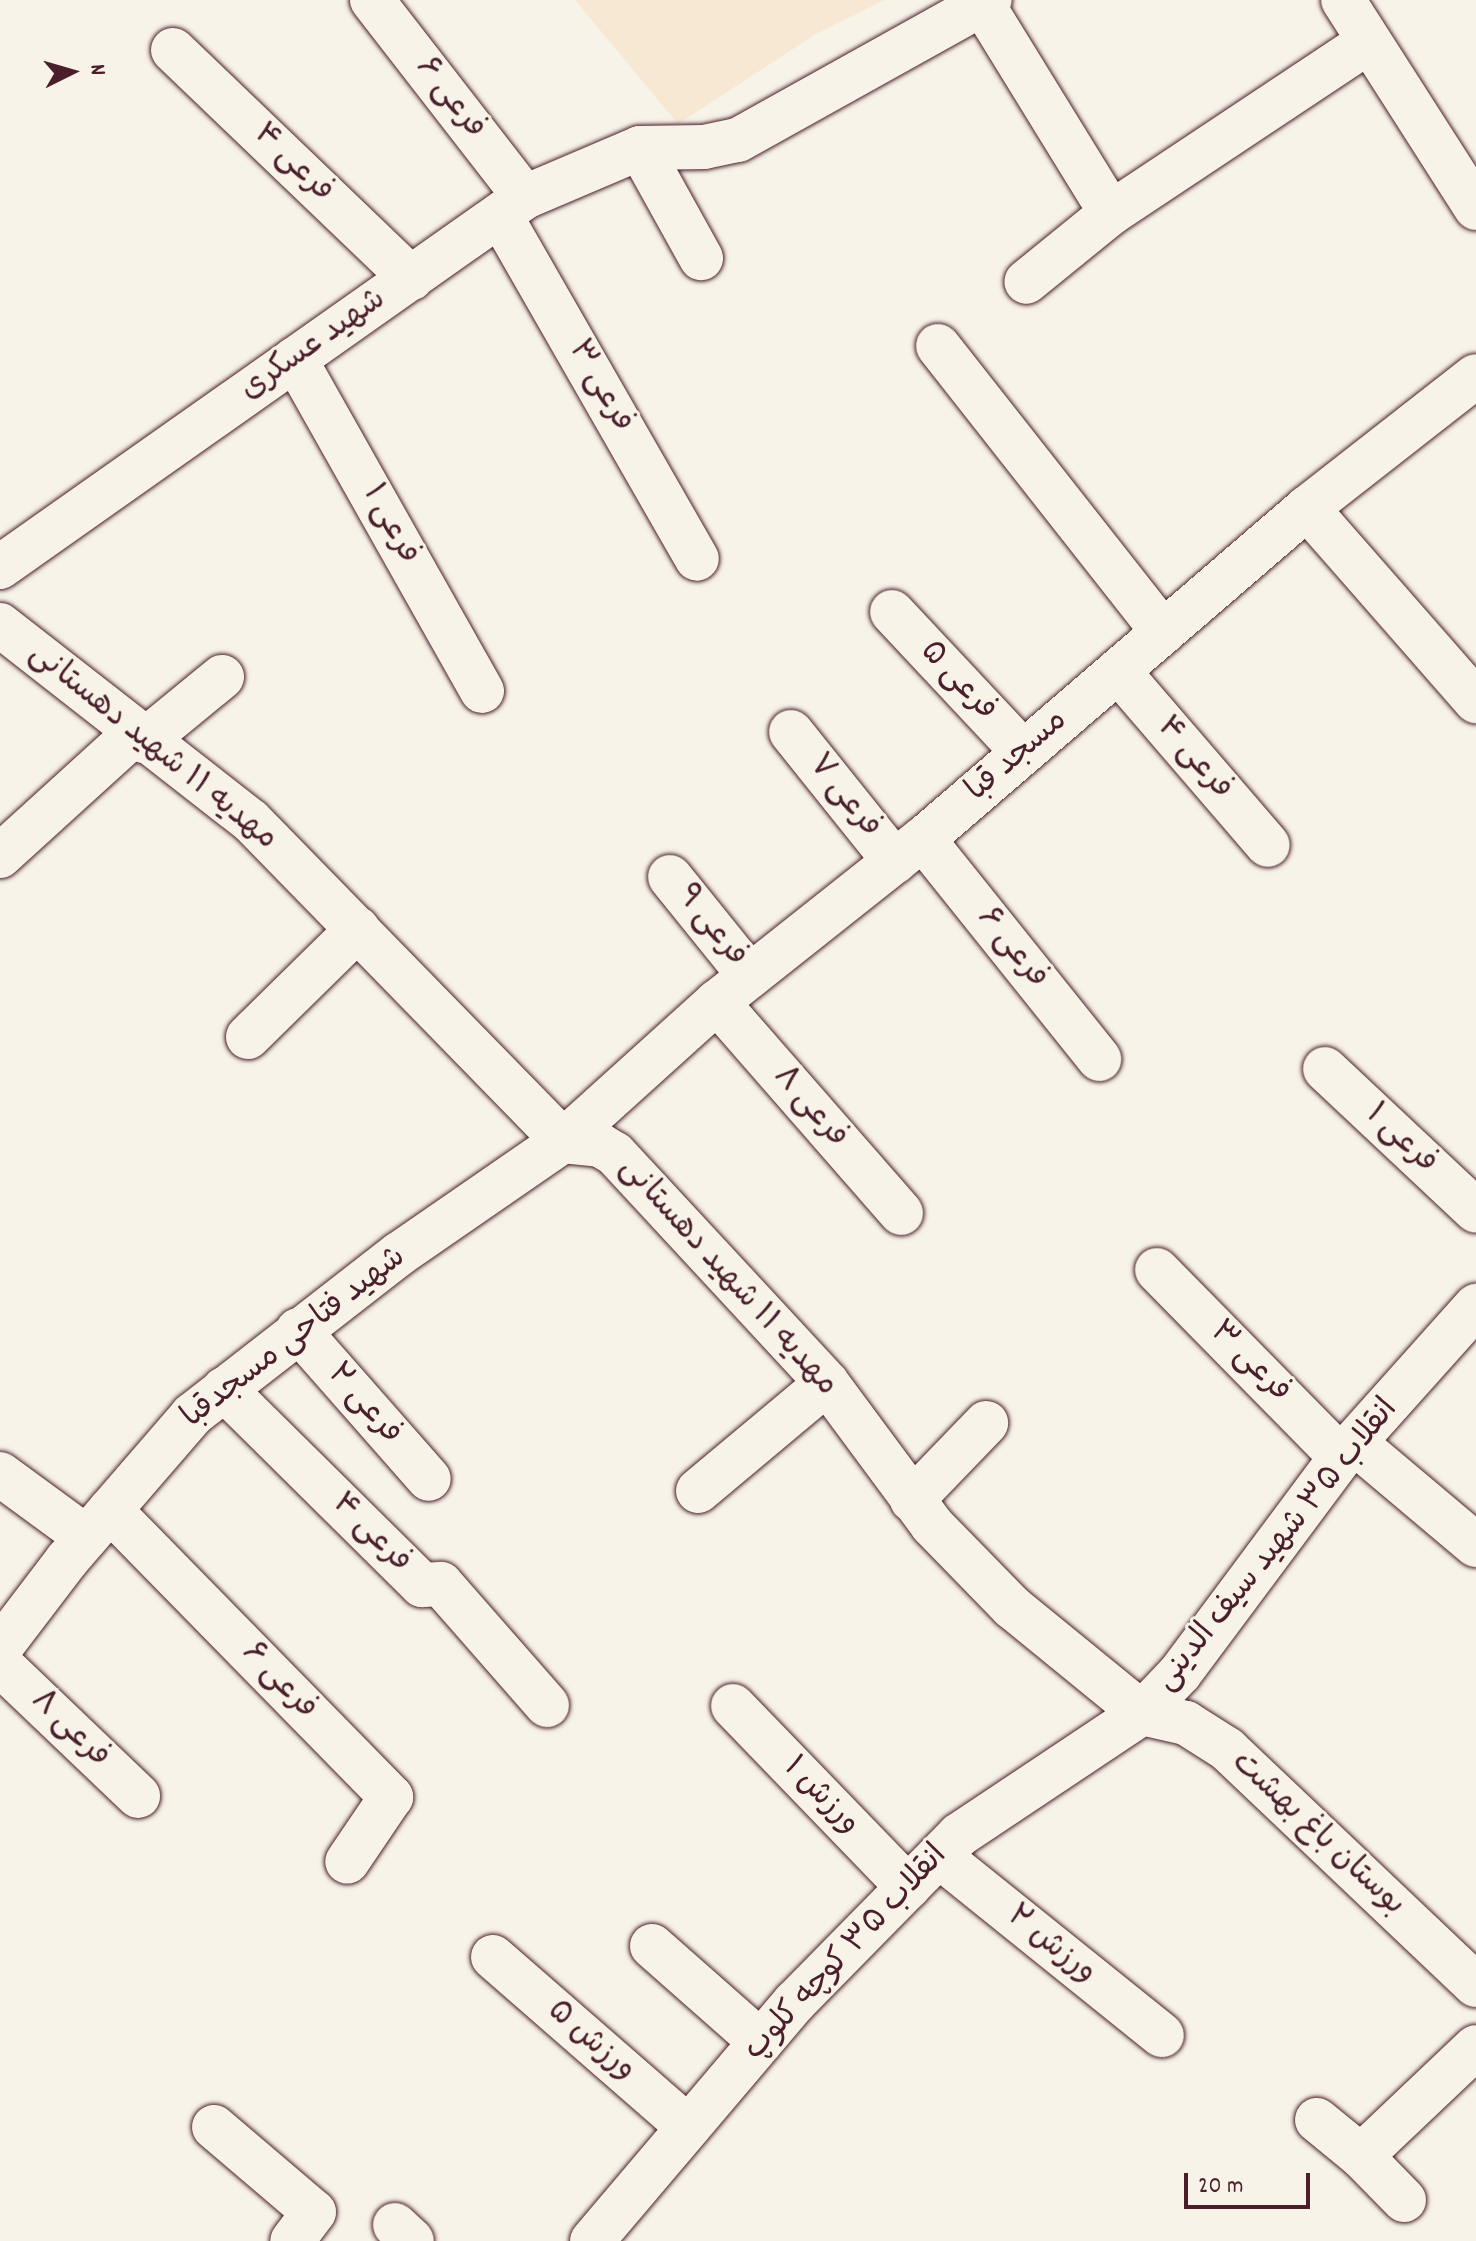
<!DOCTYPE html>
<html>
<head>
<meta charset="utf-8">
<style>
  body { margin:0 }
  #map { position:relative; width:1476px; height:2241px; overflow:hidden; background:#f7f3e8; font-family:Dekko,"Playpen Sans Arabic",sans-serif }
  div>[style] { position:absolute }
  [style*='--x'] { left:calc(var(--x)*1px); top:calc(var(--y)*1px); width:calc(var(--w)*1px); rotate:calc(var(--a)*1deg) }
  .built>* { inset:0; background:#f7e8d4 }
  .roads { filter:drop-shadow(0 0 2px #4a1f2b) drop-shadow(0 0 2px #4a1f2b) }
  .minor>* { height:44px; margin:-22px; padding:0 22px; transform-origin:22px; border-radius:22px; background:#f7f3e8 }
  span { translate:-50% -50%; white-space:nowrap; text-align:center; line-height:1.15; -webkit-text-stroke:6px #f7f3e8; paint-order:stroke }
  .street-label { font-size:32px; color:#4a1f2b }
  .north { position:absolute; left:32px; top:32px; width:80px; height:80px; -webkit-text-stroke:6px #f7f3e8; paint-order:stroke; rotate:85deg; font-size:22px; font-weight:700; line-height:32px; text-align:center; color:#4a1f2b }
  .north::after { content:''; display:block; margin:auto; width:28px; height:36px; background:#4a1f2b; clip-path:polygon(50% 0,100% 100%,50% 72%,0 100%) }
  .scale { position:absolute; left:1184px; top:2173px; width:126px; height:36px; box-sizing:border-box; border:4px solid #4a1f2b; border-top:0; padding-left:10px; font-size:24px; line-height:28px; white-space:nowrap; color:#4a1f2b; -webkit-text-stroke:6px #f7f3e8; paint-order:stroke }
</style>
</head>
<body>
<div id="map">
  <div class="built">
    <i style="clip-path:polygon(575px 0,885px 0,816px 34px,678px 124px)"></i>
  </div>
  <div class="roads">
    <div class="minor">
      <i style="--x:372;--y:0;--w:249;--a:52.2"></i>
      <i style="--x:1343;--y:0;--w:247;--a:57.4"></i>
      <i style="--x:983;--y:5;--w:244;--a:58.4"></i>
      <i style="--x:1111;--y:213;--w:109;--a:140.9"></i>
      <i style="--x:173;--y:50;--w:330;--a:43.8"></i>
      <i style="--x:640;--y:148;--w:126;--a:61"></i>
      <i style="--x:1111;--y:213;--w:307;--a:-33.6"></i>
      <i style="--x:500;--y:215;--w:396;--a:60.2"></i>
      <i style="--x:938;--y:346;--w:364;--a:51.8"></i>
      <i style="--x:295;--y:359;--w:381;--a:60.6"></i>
      <i style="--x:1307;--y:508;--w:257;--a:48.8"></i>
      <i style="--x:0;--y:567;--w:642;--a:-35.17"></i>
      <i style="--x:525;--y:197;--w:125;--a:-23.1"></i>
      <i style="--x:640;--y:148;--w:64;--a:-0.9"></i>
      <i style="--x:704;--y:147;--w:35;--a:-12"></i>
      <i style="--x:738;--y:140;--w:288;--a:-29.1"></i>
      <i style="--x:892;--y:612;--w:192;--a:46.9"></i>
      <i style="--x:0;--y:625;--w:318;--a:38"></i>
      <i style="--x:251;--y:821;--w:447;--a:45.7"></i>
      <i style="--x:563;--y:1141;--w:37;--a:6"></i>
      <i style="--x:600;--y:1145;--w:17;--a:31"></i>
      <i style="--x:615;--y:1154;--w:312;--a:47.2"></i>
      <i style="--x:827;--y:1383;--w:177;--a:53.5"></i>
      <i style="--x:932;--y:1525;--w:115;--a:45.7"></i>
      <i style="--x:1012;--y:1607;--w:168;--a:39.2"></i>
      <i style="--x:1142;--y:1713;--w:45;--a:12.8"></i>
      <i style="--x:1186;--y:1723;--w:49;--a:32.4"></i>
      <i style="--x:1227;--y:1749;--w:343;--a:43.5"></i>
      <i style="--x:1119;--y:672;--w:228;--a:49.3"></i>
      <i style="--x:791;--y:732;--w:166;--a:51.3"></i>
      <i style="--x:144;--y:741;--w:101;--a:-39.4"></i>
      <i style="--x:923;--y:839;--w:282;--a:51.3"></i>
      <i style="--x:0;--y:856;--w:181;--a:-42.3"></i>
      <i style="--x:670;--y:877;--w:127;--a:51.1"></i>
      <i style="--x:717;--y:1002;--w:280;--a:48.9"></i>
      <i style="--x:248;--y:1037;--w:154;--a:-44.5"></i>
      <i style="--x:1325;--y:1069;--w:207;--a:43.2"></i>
      <i style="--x:1157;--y:1270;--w:262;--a:45.5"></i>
      <i style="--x:298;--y:1330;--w:198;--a:48.7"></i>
      <i style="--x:224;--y:1389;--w:279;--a:44.7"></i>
      <i style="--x:422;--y:1585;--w:19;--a:-3"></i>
      <i style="--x:441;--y:1584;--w:161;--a:48.8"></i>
      <i style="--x:1356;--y:1444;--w:157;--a:40.1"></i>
      <i style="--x:0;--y:1474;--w:107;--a:36.2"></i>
      <i style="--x:698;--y:1491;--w:168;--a:-39.9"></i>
      <i style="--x:912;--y:1500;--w:107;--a:-46.1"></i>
      <i style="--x:110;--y:1510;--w:402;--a:45.6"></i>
      <i style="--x:391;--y:1797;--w:78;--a:124.1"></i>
      <i style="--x:0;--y:1648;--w:111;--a:-52.7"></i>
      <i style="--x:67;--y:1560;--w:191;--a:-49.2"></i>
      <i style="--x:192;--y:1415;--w:262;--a:-37.9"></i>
      <i style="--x:399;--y:1254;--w:199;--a:-34.6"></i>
      <i style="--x:563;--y:1141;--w:207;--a:-42.1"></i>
      <i style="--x:717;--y:1002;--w:263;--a:-38.4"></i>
      <i style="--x:923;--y:839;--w:507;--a:-40.76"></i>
      <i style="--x:1307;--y:508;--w:214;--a:-38"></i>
      <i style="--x:0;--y:1664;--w:191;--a:43.7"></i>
      <i style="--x:733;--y:1706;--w:252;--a:46"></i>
      <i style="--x:939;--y:1856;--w:286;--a:38.8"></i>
      <i style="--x:652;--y:1946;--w:145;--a:41.4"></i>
      <i style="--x:493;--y:1957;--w:259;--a:41.1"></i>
      <i style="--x:1317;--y:2120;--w:57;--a:39.3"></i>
      <i style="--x:214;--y:2127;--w:131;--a:40.4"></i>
      <i style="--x:314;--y:2212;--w:36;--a:127"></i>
      <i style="--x:1404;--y:2200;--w:62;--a:-134.3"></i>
      <i style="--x:1361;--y:2156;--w:158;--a:-43.5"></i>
      <i style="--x:395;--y:2225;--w:23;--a:43"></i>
      <i style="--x:592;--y:2241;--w:314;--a:-49.7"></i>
      <i style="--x:795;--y:2002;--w:234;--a:-45.5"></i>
      <i style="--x:959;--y:1835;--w:220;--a:-33.7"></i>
      <i style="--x:1142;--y:1713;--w:55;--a:-46.5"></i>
      <i style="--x:1180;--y:1673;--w:269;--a:-53.3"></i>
      <i style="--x:1341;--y:1457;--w:203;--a:-48.2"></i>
    </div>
  </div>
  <div class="street-label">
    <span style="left:449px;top:99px;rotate:52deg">فرعی ۶</span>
    <span style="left:292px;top:164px;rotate:44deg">فرعی ۴</span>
    <span style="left:314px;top:346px;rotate:-35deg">شهید عسکری</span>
    <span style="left:599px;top:387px;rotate:60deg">فرعی ۳</span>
    <span style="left:389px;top:525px;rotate:61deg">فرعی ۱</span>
    <span style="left:957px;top:682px;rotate:47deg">فرعی ۵</span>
    <span style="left:152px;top:748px;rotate:39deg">مهدیه ۱۱ شهید دهستانی</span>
    <span style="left:1018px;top:757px;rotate:-41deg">مسجد قبا</span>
    <span style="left:1193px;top:759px;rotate:49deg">فرعی ۴</span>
    <span style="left:843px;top:797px;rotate:51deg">فرعی ۷</span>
    <span style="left:710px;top:927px;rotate:51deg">فرعی ۹</span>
    <span style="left:1011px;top:949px;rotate:51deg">فرعی ۶</span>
    <span style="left:809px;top:1108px;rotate:49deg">فرعی ۸</span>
    <span style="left:1400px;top:1140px;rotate:43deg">فرعی ۱</span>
    <span style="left:727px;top:1278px;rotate:48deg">مهدیه ۱۱ شهید دهستانی</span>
    <span style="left:295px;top:1339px;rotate:-38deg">شهید فتاحی مسجدقبا</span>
    <span style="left:1249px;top:1363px;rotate:45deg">فرعی ۳</span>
    <span style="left:363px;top:1405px;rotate:49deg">فرعی ۲</span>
    <span style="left:370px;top:1534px;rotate:45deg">فرعی ۴</span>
    <span style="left:1278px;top:1546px;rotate:-51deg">انقلاب ۳۵ شهید سیف الدینی</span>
    <span style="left:278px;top:1682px;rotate:46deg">فرعی ۶</span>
    <span style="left:69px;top:1730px;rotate:44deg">فرعی ۸</span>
    <span style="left:820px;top:1797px;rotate:46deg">ورزش ۱</span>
    <span style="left:1317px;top:1835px;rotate:43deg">بوستان باغ بهشت</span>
    <span style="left:1050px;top:1946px;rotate:39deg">ورزش ۲</span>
    <span style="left:847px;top:1954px;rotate:-47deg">انقلاب ۳۵ کوچه کلوپ</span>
    <span style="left:590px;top:2042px;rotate:41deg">ورزش ۵</span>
  </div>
  <div class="north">N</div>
  <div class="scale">20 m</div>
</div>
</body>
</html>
